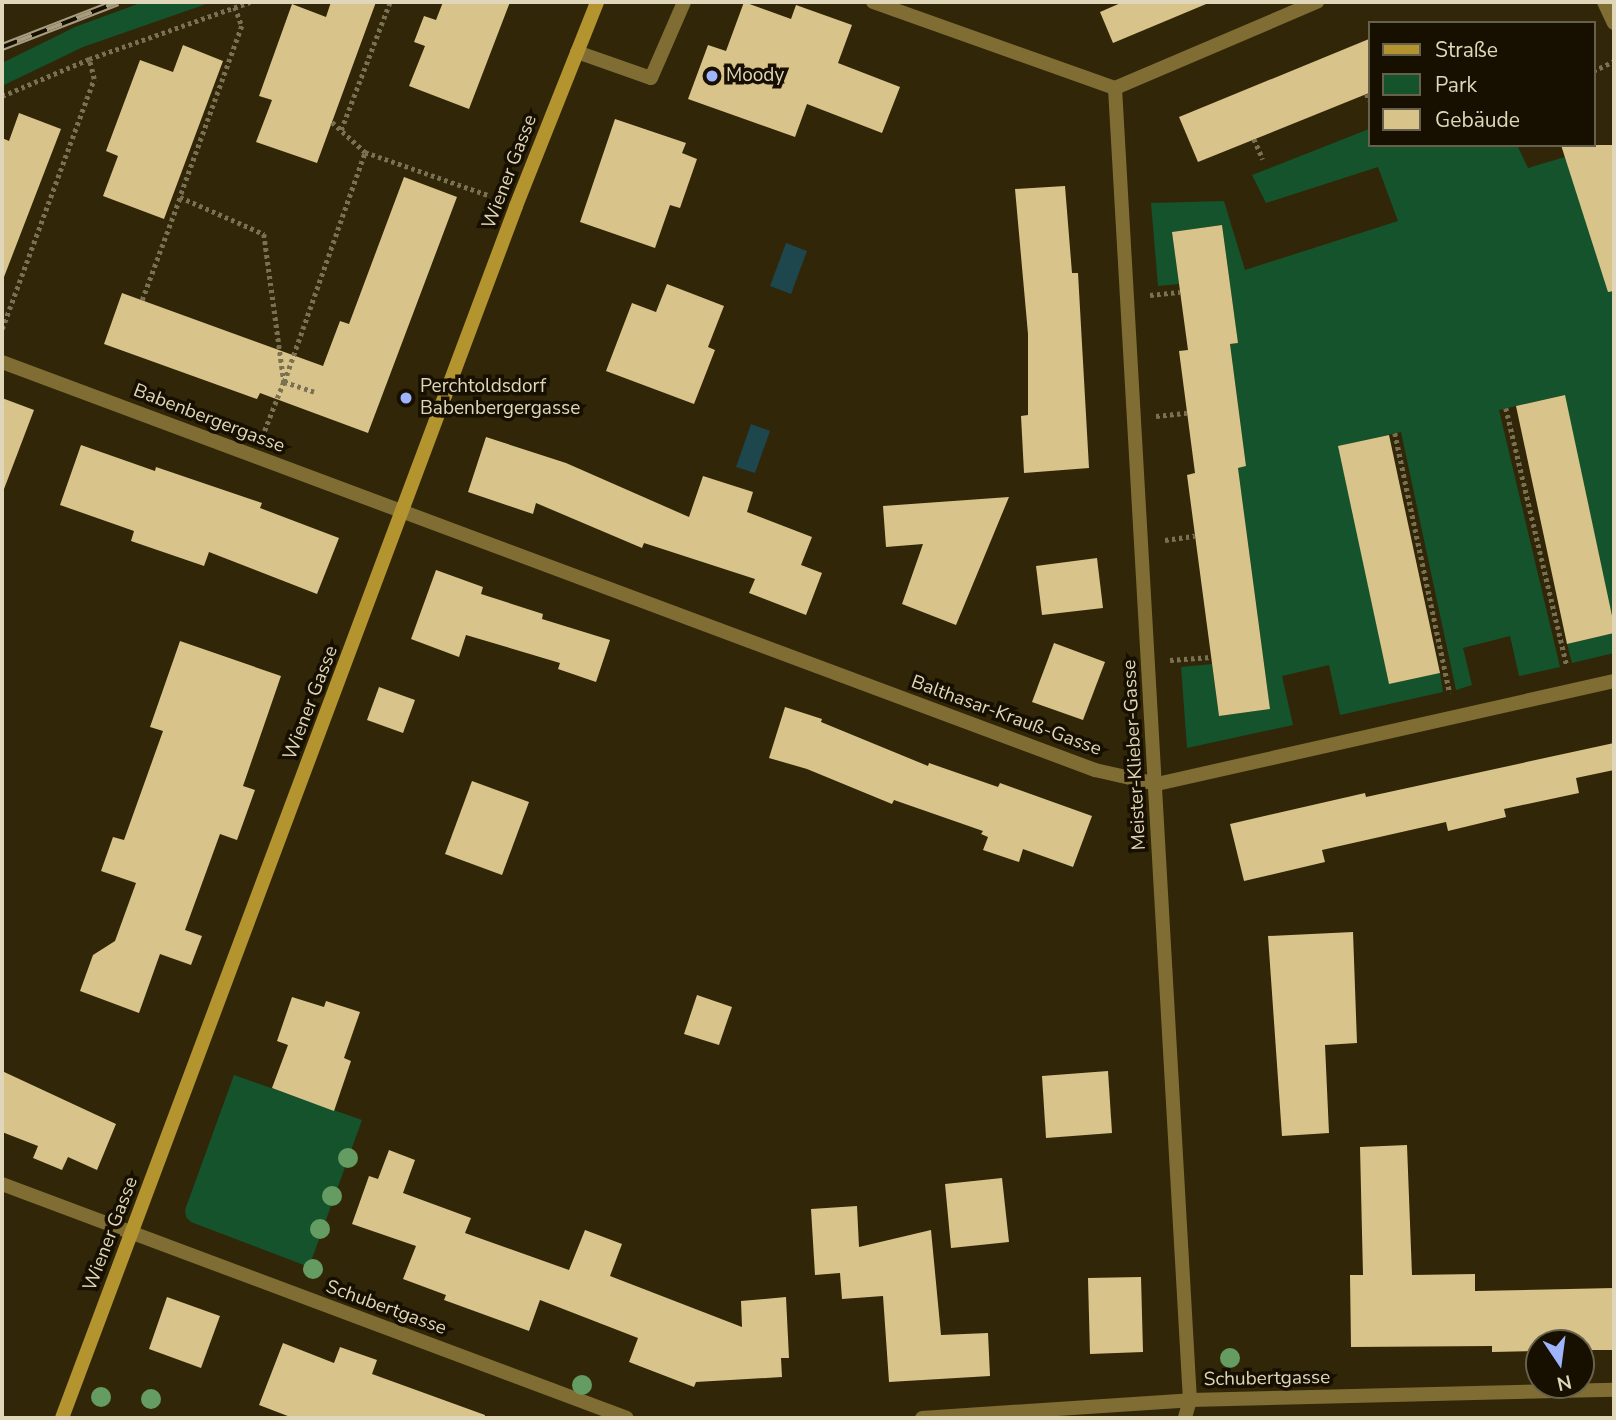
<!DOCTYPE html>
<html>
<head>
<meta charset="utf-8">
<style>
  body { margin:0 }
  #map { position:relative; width:1616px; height:1420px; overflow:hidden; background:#312708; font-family:"Nunito Sans",sans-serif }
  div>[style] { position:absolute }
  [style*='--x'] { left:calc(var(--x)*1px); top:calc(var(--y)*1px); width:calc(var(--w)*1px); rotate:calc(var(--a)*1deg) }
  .green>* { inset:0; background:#14532b }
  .water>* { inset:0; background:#1d464d }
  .building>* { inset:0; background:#d8c48a }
  .path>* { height:4.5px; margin-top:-2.25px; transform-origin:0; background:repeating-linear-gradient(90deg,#7a7153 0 3.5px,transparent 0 7px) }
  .lane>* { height:14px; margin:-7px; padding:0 7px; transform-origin:7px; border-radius:7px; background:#806d34 }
  .street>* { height:14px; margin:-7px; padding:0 7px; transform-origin:7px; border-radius:7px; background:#806d34 }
  .secondary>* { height:14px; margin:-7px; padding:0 7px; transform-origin:7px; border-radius:7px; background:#b3942f }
  .rail>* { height:8px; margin-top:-4px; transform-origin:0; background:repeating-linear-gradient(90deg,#171000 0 16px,#a69d7f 0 32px); box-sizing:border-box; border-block:2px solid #a69d7f }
  .trees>* { width:20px; height:20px; margin:-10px; border-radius:50%; background:#659c62 }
  .dots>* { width:19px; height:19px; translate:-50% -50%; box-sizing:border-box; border:4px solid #171000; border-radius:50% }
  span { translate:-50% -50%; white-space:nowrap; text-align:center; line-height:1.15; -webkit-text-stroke:7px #171000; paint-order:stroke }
  .poi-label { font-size:19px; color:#e0d7ba }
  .left { translate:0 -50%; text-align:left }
  .street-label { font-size:19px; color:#e0d7ba }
  .frame { position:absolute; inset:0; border:4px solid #e0d7ba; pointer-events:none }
  .legend { position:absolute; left:1368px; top:21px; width:228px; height:126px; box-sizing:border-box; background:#171000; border:2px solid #67604a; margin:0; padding:9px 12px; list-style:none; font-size:21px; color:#e0d7ba }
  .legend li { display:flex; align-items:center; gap:14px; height:35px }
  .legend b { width:35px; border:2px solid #67604a }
  .north { position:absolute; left:1525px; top:1329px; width:70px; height:70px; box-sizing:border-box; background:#171000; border:2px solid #67604a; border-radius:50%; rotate:167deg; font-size:19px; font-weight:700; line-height:28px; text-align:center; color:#e0d7ba }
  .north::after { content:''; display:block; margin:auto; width:24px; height:32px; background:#9eb4fd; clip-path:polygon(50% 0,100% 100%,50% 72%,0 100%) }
</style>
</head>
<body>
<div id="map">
  <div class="green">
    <i style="clip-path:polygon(143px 2px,212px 2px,83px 47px,2px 86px,2px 63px,75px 27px)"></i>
    <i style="clip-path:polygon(1369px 129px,1369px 145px,1517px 145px,1528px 168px,1565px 157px,1614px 263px,1614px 625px,1564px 395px,1499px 410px,1560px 667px,1519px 676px,1510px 636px,1463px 648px,1472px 685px,1456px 690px,1401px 432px,1339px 446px,1389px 684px,1440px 673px,1443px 692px,1340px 715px,1329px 665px,1282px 676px,1293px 725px,1187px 748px,1181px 667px,1212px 664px,1219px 716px,1270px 709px,1238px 468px,1246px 466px,1230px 344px,1238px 343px,1222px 225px,1172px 232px,1179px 284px,1158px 286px,1151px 203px,1224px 201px,1245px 270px,1398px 221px,1378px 167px,1266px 203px,1252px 175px)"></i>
    <i style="clip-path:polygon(1614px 633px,1614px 653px,1572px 663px,1567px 644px)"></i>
    <i style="clip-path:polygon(234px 1075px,362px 1120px,309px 1267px,191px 1222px,186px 1217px,185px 1210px)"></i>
  </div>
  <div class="water">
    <i style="clip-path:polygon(786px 243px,807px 251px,791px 294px,770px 286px)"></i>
    <i style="clip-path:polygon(751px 424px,770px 431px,755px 473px,736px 467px)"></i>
  </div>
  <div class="building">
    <i style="clip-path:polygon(331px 2px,376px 2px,317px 163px,256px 142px,272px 100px,259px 96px,292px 4px,326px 17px)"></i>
    <i style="clip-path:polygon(443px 2px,510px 2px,469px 109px,409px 86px,425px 46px,414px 42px,424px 16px,436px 20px)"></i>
    <i style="clip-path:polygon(744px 2px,791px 19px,796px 5px,852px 25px,838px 63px,900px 87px,882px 133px,807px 104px,795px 137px,688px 99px,708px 45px,726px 51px)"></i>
    <i style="clip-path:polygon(1123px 2px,1211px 2px,1113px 43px,1100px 12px)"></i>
    <i style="clip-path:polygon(1369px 39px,1369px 93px,1198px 162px,1179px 117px)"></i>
    <i style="clip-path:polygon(183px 45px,223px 61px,164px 219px,103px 196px,118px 156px,106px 151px,140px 60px,173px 72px)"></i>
    <i style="clip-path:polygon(19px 113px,61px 129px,4px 277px,2px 138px,9px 141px)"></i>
    <i style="clip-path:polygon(615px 119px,686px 143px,682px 153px,697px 159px,680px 208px,670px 205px,655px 248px,580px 222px)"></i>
    <i style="clip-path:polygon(1561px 145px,1614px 145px,1614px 291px,1608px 292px)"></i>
    <i style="clip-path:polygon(404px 177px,457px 197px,368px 433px,260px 393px,257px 399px,104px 344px,122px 293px,323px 366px,340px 321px,349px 324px)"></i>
    <i style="clip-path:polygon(1065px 186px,1072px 273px,1078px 273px,1089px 468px,1024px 473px,1021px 416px,1028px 415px,1028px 334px,1015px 189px)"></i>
    <i style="clip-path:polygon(1222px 225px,1238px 343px,1230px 344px,1246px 466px,1238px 468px,1270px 709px,1219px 716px,1187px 475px,1195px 473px,1179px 351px,1188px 350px,1172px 232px)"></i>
    <i style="clip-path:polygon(667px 284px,724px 306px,708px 347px,715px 350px,694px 404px,606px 371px,632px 303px,656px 312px)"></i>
    <i style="clip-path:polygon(1565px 395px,1614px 625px,1614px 633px,1567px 644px,1516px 406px)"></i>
    <i style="clip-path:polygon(2px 398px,34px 410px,4px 489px,2px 488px)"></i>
    <i style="clip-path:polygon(1389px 435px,1440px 673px,1389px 684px,1338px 446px)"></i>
    <i style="clip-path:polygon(486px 437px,566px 463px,689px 517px,703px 476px,753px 492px,747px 512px,812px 537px,801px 565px,822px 573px,806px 615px,749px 593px,755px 579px,644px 543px,642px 548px,536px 503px,533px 514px,468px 492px)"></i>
    <i style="clip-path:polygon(81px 445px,155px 471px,156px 467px,262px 503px,260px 508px,339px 538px,317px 594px,209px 552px,204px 566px,131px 541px,134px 531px,60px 505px)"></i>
    <i style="clip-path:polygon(1009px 497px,956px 625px,902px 604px,923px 544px,886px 547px,883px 506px)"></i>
    <i style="clip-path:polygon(1097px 558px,1103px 608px,1042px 615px,1036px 566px)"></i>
    <i style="clip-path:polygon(436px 570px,483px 587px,481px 594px,543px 614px,542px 619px,610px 640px,596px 682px,558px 669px,560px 663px,466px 635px,459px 657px,411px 639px)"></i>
    <i style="clip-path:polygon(180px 641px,281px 676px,243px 786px,255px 790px,237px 840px,220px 834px,185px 930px,202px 936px,191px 965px,160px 954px,139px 1013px,80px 991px,93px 955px,115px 941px,136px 883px,101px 871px,113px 837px,124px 840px,163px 731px,150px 727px)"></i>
    <i style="clip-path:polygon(1054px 643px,1105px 662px,1083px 720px,1032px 702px)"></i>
    <i style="clip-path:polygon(379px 687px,415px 700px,403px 733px,367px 720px)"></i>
    <i style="clip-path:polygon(785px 707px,822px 719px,821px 722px,928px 766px,929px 763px,998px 787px,1000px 783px,1092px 816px,1073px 867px,1023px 849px,1019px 862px,983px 850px,988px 837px,981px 834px,983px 831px,894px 800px,892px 804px,807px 769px,769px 758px)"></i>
    <i style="clip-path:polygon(1614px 743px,1614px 770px,1576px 778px,1579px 793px,1504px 809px,1506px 817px,1448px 831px,1446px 822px,1322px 850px,1325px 862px,1244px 881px,1230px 824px,1365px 793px,1366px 797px)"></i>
    <i style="clip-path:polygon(472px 781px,529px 802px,502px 875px,445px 854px)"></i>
    <i style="clip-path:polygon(1353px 932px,1357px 1043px,1325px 1045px,1329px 1133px,1282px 1136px,1268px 936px)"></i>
    <i style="clip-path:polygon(697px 995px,732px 1007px,719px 1045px,684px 1034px)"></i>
    <i style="clip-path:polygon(292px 997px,324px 1007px,326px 1001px,360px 1012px,344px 1058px,351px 1061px,334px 1111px,272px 1088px,288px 1045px,277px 1041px)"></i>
    <i style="clip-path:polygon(2px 1071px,116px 1124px,97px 1170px,68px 1157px,62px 1170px,33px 1158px,38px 1146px,2px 1132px)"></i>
    <i style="clip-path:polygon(1108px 1071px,1112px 1133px,1046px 1138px,1042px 1076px)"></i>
    <i style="clip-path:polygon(1407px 1145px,1412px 1275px,1475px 1274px,1475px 1291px,1614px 1288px,1614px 1350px,1581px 1350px,1581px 1343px,1539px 1343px,1539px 1351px,1492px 1352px,1492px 1346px,1351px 1347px,1350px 1275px,1363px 1275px,1360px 1147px)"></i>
    <i style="clip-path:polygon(389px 1150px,415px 1160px,403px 1193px,471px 1218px,465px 1233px,569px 1270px,585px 1230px,622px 1244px,610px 1276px,742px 1327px,741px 1301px,786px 1297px,789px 1358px,781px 1358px,782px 1377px,696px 1382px,694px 1387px,629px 1362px,638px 1338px,540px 1300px,529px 1331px,444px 1300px,446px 1295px,403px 1279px,416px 1246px,352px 1224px,369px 1176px,378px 1179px)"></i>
    <i style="clip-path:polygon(1002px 1178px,1009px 1242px,951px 1248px,945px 1184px)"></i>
    <i style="clip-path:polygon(857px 1206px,859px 1247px,931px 1230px,941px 1335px,988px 1333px,990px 1376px,889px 1382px,883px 1296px,842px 1299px,840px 1273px,815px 1275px,811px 1209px)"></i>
    <i style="clip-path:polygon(1141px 1277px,1143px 1352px,1090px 1354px,1088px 1278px)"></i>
    <i style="clip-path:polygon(167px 1297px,220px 1316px,201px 1368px,149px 1349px)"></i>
    <i style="clip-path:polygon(283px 1343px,334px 1363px,340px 1347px,357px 1353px,377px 1360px,372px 1374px,485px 1415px,484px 1418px,293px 1418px,259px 1405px)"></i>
  </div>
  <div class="path">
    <i style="--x:235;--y:7;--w:20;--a:70"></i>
    <i style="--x:242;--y:26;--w:182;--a:109.9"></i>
    <i style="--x:180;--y:197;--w:92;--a:23.8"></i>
    <i style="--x:264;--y:234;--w:149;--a:82.3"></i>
    <i style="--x:284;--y:382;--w:55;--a:111.4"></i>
    <i style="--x:1593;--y:71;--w:23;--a:-25"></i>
    <i style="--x:1367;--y:94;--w:7;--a:74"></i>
    <i style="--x:2;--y:96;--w:95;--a:-23"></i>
    <i style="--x:89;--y:59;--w:171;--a:-19.5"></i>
    <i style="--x:332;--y:122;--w:45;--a:42.3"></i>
    <i style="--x:365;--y:152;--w:130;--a:19.3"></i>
    <i style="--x:341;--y:130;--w:137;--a:-69.1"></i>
    <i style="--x:1254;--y:139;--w:22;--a:66"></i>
    <i style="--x:1150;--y:295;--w:30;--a:-6"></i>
    <i style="--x:142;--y:300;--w:110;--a:-69.7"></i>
    <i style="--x:2;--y:329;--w:266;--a:-69.8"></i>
    <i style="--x:94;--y:79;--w:21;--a:-104"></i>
    <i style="--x:314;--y:392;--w:32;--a:-162"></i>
    <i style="--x:284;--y:382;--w:244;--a:-70.6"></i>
    <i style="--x:1506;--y:408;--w:265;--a:76.7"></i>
    <i style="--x:1156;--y:416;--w:31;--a:-6"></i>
    <i style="--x:1395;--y:433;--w:266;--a:78.1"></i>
    <i style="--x:1165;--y:540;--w:30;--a:-8"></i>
    <i style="--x:1170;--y:660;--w:41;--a:-4.2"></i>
  </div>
  <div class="lane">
    <i style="--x:577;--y:52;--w:78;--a:19.4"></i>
    <i style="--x:651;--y:78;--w:83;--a:-66.5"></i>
  </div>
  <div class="street">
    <i style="--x:873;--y:2;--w:257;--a:19.6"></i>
    <i style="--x:1115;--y:88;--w:220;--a:-23.1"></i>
    <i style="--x:1604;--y:2;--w:23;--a:65"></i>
    <i style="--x:1115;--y:88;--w:1314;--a:86.73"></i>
    <i style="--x:1190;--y:1400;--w:19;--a:106"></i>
    <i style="--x:2;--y:362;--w:1167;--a:20.47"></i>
    <i style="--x:1095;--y:770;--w:64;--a:12.7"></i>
    <i style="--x:1157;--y:784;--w:468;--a:-12.7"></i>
    <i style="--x:2;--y:1184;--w:667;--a:20.53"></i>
    <i style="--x:922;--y:1418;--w:269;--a:-3.8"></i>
    <i style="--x:1190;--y:1400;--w:424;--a:-1.4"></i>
  </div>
  <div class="secondary">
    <i style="--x:62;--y:1418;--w:1294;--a:-69.46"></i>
    <i style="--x:516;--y:206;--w:219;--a:-68.3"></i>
  </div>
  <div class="rail">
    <i style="--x:2;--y:47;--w:124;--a:-21.2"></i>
  </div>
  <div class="trees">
    <i style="left:348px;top:1158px"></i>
    <i style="left:332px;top:1196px"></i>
    <i style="left:320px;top:1229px"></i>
    <i style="left:313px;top:1269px"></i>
    <i style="left:1230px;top:1358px"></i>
    <i style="left:582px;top:1385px"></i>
    <i style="left:101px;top:1397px"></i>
    <i style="left:151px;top:1399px"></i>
  </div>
  <div class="dots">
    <i style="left:712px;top:76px;background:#9eb4fd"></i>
    <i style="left:406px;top:398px;background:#9eb4fd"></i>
  </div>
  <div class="poi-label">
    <span class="left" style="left:726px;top:76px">Moody</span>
    <span class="left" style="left:420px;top:398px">Perchtoldsdorf<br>Babenbergergasse</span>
  </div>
  <div class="street-label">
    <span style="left:510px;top:172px;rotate:-69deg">Wiener Gasse</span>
    <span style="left:209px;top:419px;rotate:21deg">Babenbergergasse</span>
    <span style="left:311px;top:703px;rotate:-69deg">Wiener Gasse</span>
    <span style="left:1006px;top:716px;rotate:20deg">Balthasar-Krauß-Gasse</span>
    <span style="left:1135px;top:755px;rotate:-93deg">Meister-Klieber-Gasse</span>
    <span style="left:111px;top:1234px;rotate:-69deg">Wiener Gasse</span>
    <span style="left:386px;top:1308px;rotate:20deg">Schubertgasse</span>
    <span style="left:1267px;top:1379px;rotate:-1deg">Schubertgasse</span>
  </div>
  <div class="frame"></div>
  <ul class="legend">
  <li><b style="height:9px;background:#b3942f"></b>Straße</li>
  <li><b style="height:19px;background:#14532b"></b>Park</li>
  <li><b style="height:19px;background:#d8c48a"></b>Gebäude</li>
  </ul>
  <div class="north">N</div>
</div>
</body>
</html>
